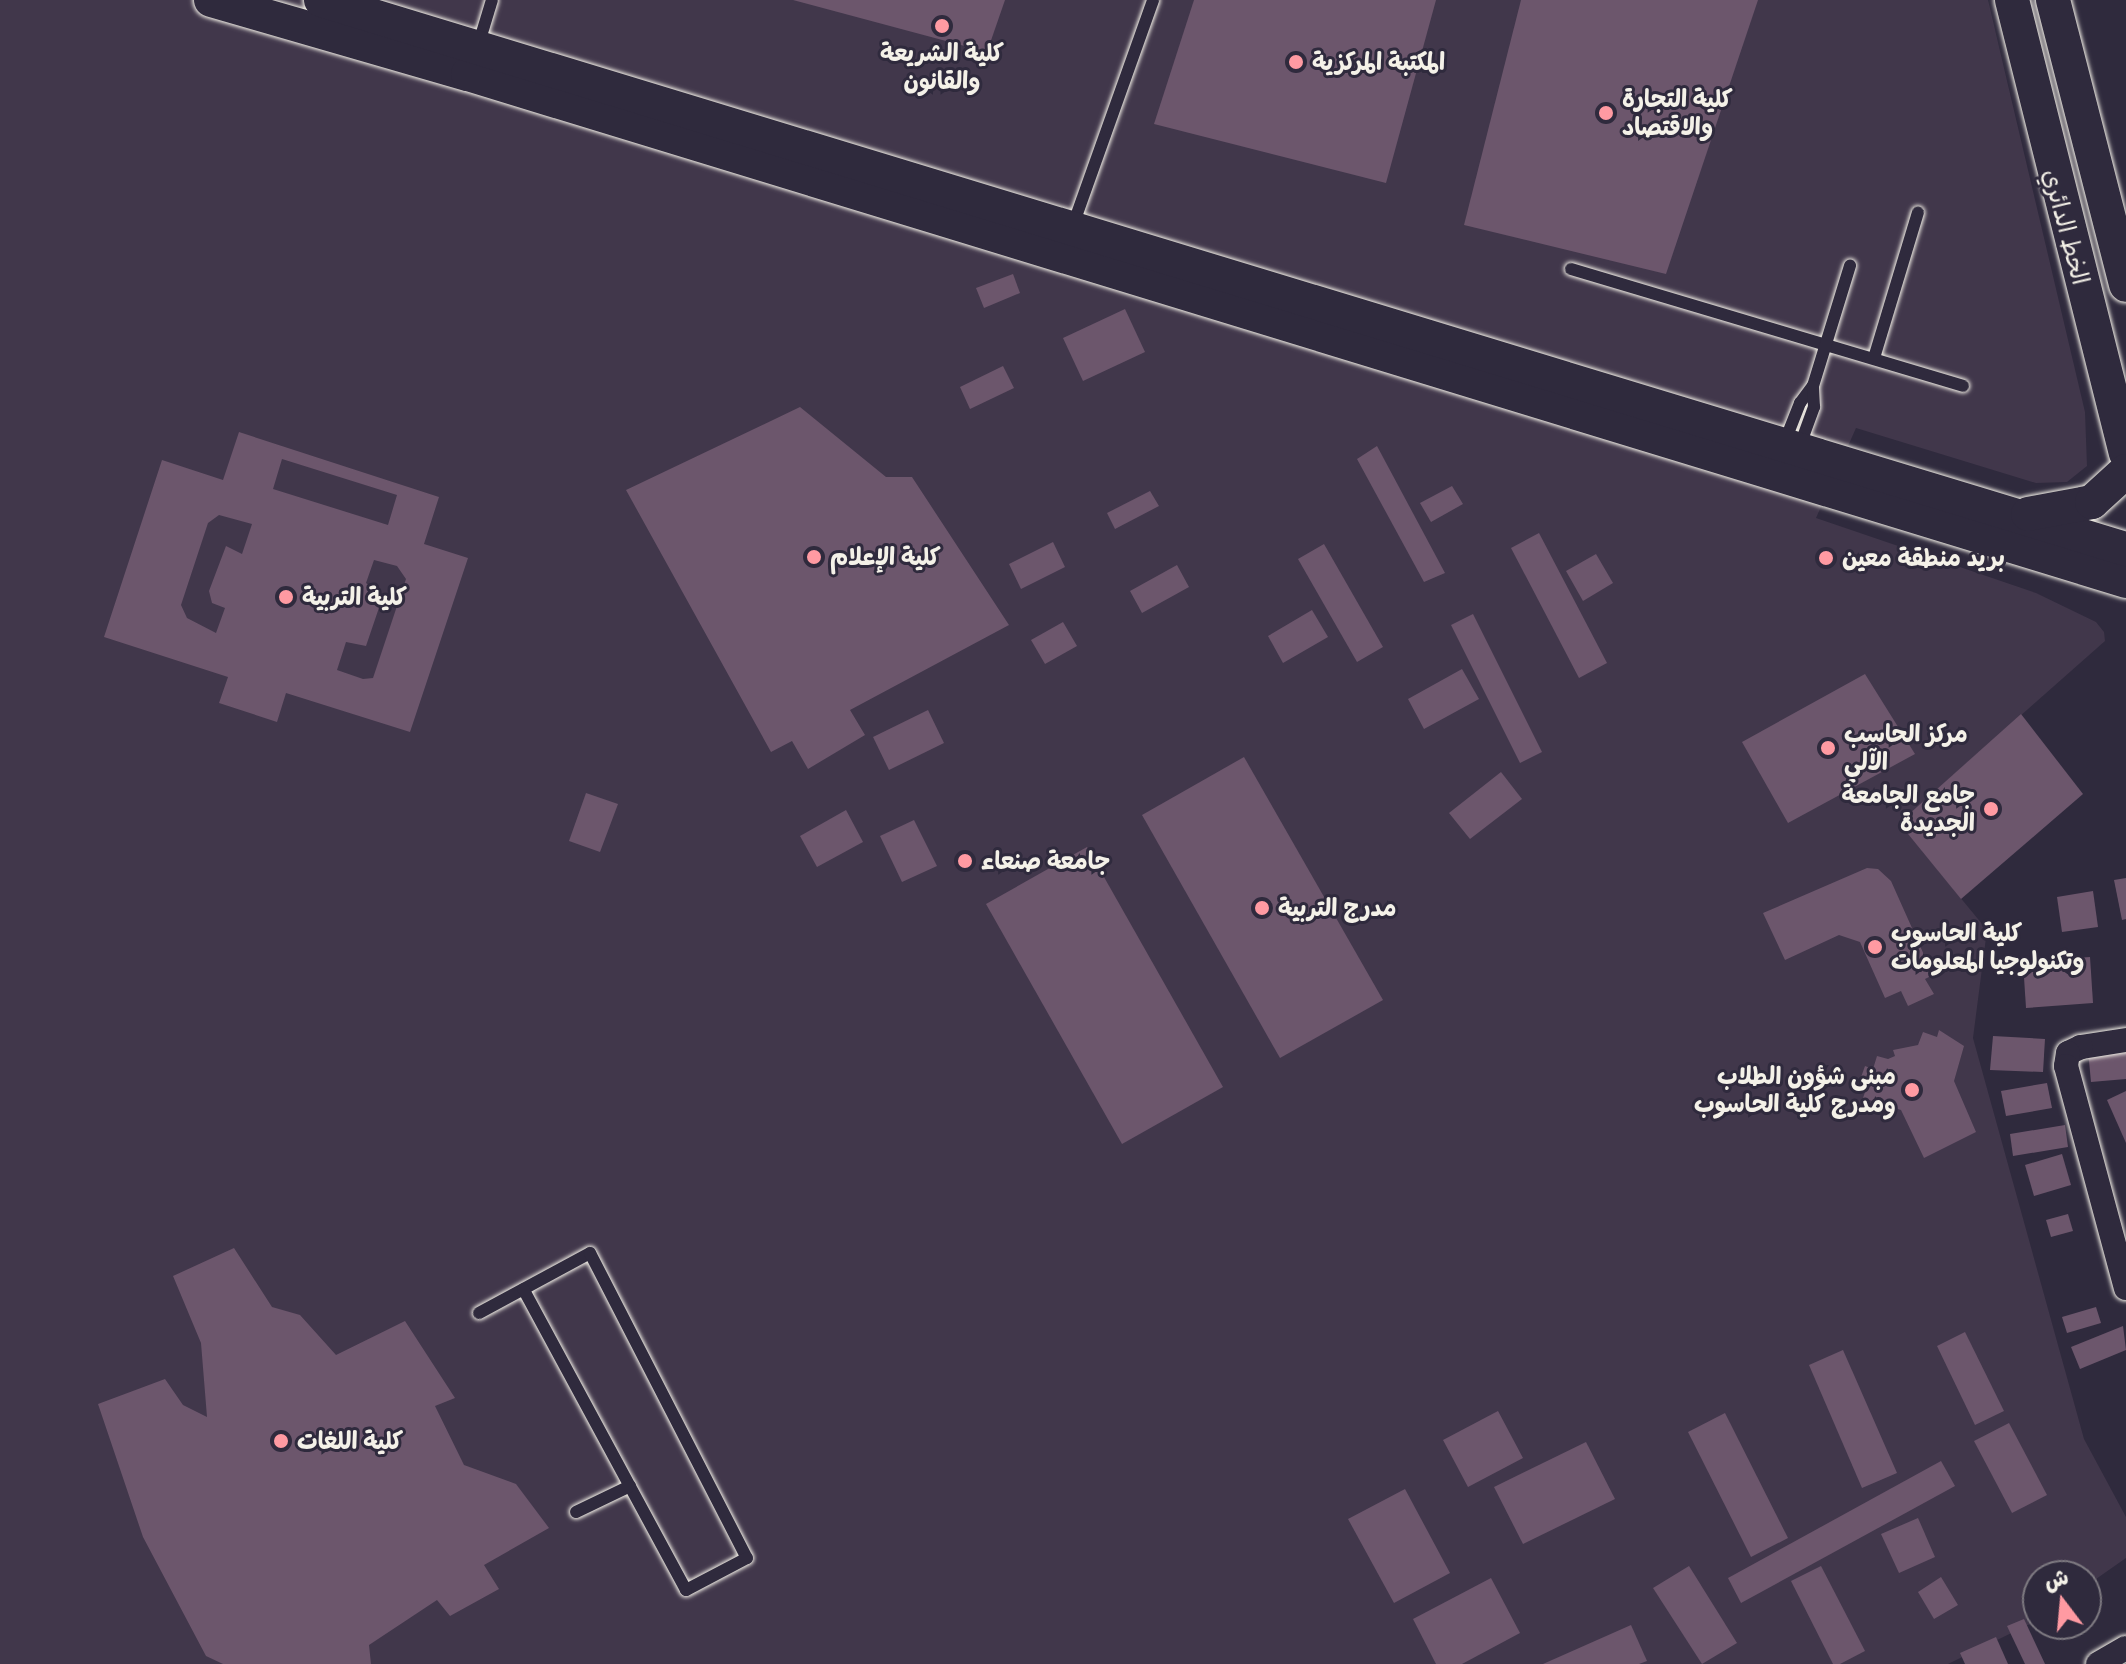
<!DOCTYPE html>
<html>
<head>
<meta charset="utf-8">
<style>
  body { margin:0 }
  #map { position:relative; width:2126px; height:1664px; overflow:hidden; background:#2f2a3d; font-family:Delius,"Playpen Sans Arabic",sans-serif }
  div>[style] { position:absolute }
  [style*='--x'] { left:calc(var(--x)*1px); top:calc(var(--y)*1px); width:calc(var(--w)*1px); rotate:calc(var(--a)*1deg) }
  .built>* { inset:0; background:#41374b }
  .building>* { inset:0; background:#6c566c }
  .roads { filter:drop-shadow(0 0 2px #f4f1e8) drop-shadow(0 0 2px #f4f1e8) }
  .lane>* { height:12px; margin:-6px; padding:0 6px; transform-origin:6px; border-radius:6px; background:#2f2a3d }
  .street>* { height:24px; margin:-12px; padding:0 12px; transform-origin:12px; border-radius:12px; background:#2f2a3d }
  .secondary>* { height:34px; margin:-17px; padding:0 17px; transform-origin:17px; border-radius:17px; background:#2f2a3d }
  .dots>* { width:22px; height:22px; translate:-50% -50%; box-sizing:border-box; border:4px solid #2f2a3d; border-radius:50% }
  span { translate:-50% -50%; white-space:nowrap; text-align:center; line-height:1.15; -webkit-text-stroke:6px #2f2a3d; paint-order:stroke }
  .poi-label { font-size:24px; color:#f4f1e8; font-weight:700 }
  .left { translate:0 -50%; text-align:left }
  .right { translate:-100% -50%; text-align:right }
  .street-label { font-size:24px; color:#f4f1e8 }
  .north { position:absolute; left:2022px; top:1560px; width:80px; height:80px; box-sizing:border-box; background:#2f2a3d; border:2px solid #7e7a81; border-radius:50%; rotate:344deg; font-size:22px; font-weight:700; line-height:32px; text-align:center; color:#f4f1e8 }
  .north::after { content:''; display:block; margin:auto; width:28px; height:36px; background:#ff9aa2; clip-path:polygon(50% 0,100% 100%,50% 72%,0 100%) }
</style>
</head>
<body>
<div id="map">
  <div class="built">
    <i style="clip-path:polygon(0 0,1988px 0,2085px 412px,2087px 466px,2067px 482px,2036px 483px,1856px 428px,1816px 518px,2036px 593px,2096px 622px,2104px 632px,2105px 641px,1899px 823px,1987px 930px,1973px 1038px,2084px 1439px,2126px 1517px,2126px 1558px,2086px 1586px,2086px 1576px,2038px 1576px,2038px 1620px,1948px 1664px,0 1664px)"></i>
  </div>
  <div class="building">
    <i style="clip-path:polygon(793px 0,1005px 0,987px 52px)"></i>
    <i style="clip-path:polygon(1194px 0,1436px 0,1386px 183px,1154px 124px)"></i>
    <i style="clip-path:polygon(1521px 0,1758px 0,1666px 274px,1464px 225px)"></i>
    <i style="clip-path:polygon(1013px 274px,1020px 293px,984px 308px,976px 288px)"></i>
    <i style="clip-path:polygon(1125px 309px,1145px 352px,1083px 381px,1063px 338px)"></i>
    <i style="clip-path:polygon(1003px 366px,1014px 388px,970px 409px,960px 387px)"></i>
    <i style="clip-path:polygon(800px 407px,886px 477px,912px 477px,1009px 625px,850px 710px,865px 735px,808px 769px,792px 741px,771px 752px,626px 490px)"></i>
    <i style="clip-path:polygon(evenodd,239px 432px,439px 497px,424px 544px,468px 558px,410px 732px,286px 693px,277px 722px,219px 703px,228px 677px,104px 637px,162px 460px,223px 480px,239px 432px,282px 459px,397px 495px,388px 525px,273px 489px,282px 459px,239px 432px,219px 515px,252px 524px,242px 554px,226px 546px,209px 591px,212px 603px,225px 608px,216px 633px,187px 618px,181px 605px,208px 523px,219px 515px,239px 432px,374px 560px,397px 566px,406px 579px,373px 678px,363px 679px,337px 670px,346px 642px,366px 646px,383px 596px,366px 583px,374px 560px)"></i>
    <i style="clip-path:polygon(1377px 446px,1445px 573px,1424px 582px,1357px 459px)"></i>
    <i style="clip-path:polygon(1452px 486px,1463px 504px,1431px 522px,1420px 503px)"></i>
    <i style="clip-path:polygon(1150px 491px,1159px 506px,1115px 529px,1107px 513px)"></i>
    <i style="clip-path:polygon(1539px 533px,1607px 663px,1579px 678px,1511px 548px)"></i>
    <i style="clip-path:polygon(1053px 542px,1065px 567px,1021px 589px,1009px 564px)"></i>
    <i style="clip-path:polygon(1324px 544px,1383px 647px,1357px 662px,1298px 559px)"></i>
    <i style="clip-path:polygon(1596px 554px,1613px 583px,1583px 601px,1566px 571px)"></i>
    <i style="clip-path:polygon(1177px 565px,1189px 587px,1142px 613px,1130px 591px)"></i>
    <i style="clip-path:polygon(1312px 610px,1328px 637px,1283px 663px,1268px 636px)"></i>
    <i style="clip-path:polygon(1473px 614px,1542px 752px,1520px 763px,1451px 625px)"></i>
    <i style="clip-path:polygon(1063px 622px,1077px 646px,1045px 664px,1031px 640px)"></i>
    <i style="clip-path:polygon(1462px 669px,1479px 699px,1424px 729px,1408px 699px)"></i>
    <i style="clip-path:polygon(1865px 674px,1915px 754px,1788px 823px,1742px 742px)"></i>
    <i style="clip-path:polygon(928px 710px,944px 743px,889px 770px,873px 737px)"></i>
    <i style="clip-path:polygon(2021px 714px,2083px 794px,1961px 899px,1899px 823px)"></i>
    <i style="clip-path:polygon(1244px 757px,1383px 1000px,1280px 1058px,1142px 815px)"></i>
    <i style="clip-path:polygon(1501px 772px,1522px 799px,1470px 839px,1449px 813px)"></i>
    <i style="clip-path:polygon(586px 793px,618px 804px,600px 852px,569px 841px)"></i>
    <i style="clip-path:polygon(846px 810px,863px 842px,817px 867px,800px 836px)"></i>
    <i style="clip-path:polygon(914px 820px,937px 866px,902px 882px,880px 836px)"></i>
    <i style="clip-path:polygon(1087px 847px,1223px 1087px,1122px 1144px,986px 904px)"></i>
    <i style="clip-path:polygon(1867px 868px,1878px 869px,1891px 881px,1933px 975px,1925px 979px,1934px 994px,1908px 1006px,1901px 991px,1885px 998px,1860px 942px,1839px 935px,1785px 960px,1763px 913px)"></i>
    <i style="clip-path:polygon(2126px 878px,2126px 919px,2122px 920px,2114px 880px)"></i>
    <i style="clip-path:polygon(2093px 891px,2098px 927px,2062px 932px,2057px 897px)"></i>
    <i style="clip-path:polygon(2090px 957px,2093px 1003px,2026px 1008px,2023px 962px)"></i>
    <i style="clip-path:polygon(1939px 1030px,1964px 1046px,1954px 1081px,1976px 1132px,1924px 1158px,1901px 1110px,1863px 1098px,1868px 1083px,1860px 1080px,1865px 1066px,1873px 1069px,1877px 1056px,1888px 1059px,1895px 1056px,1893px 1050px,1918px 1045px,1923px 1032px,1937px 1037px)"></i>
    <i style="clip-path:polygon(1993px 1036px,2045px 1039px,2043px 1072px,1990px 1070px)"></i>
    <i style="clip-path:polygon(2126px 1037px,2126px 1079px,2091px 1082px,2087px 1040px)"></i>
    <i style="clip-path:polygon(2047px 1083px,2052px 1108px,2006px 1116px,2001px 1091px)"></i>
    <i style="clip-path:polygon(2126px 1091px,2126px 1143px,2107px 1100px)"></i>
    <i style="clip-path:polygon(2065px 1125px,2068px 1147px,2013px 1156px,2010px 1134px)"></i>
    <i style="clip-path:polygon(2062px 1154px,2071px 1185px,2034px 1196px,2025px 1165px)"></i>
    <i style="clip-path:polygon(2068px 1214px,2073px 1231px,2051px 1237px,2046px 1220px)"></i>
    <i style="clip-path:polygon(234px 1248px,272px 1307px,300px 1315px,336px 1355px,405px 1321px,455px 1398px,435px 1406px,464px 1465px,516px 1484px,549px 1528px,484px 1565px,499px 1589px,450px 1616px,437px 1600px,369px 1645px,371px 1664px,223px 1664px,206px 1656px,143px 1537px,98px 1404px,165px 1379px,183px 1405px,207px 1417px,201px 1343px,173px 1276px)"></i>
    <i style="clip-path:polygon(2096px 1307px,2101px 1323px,2067px 1333px,2062px 1317px)"></i>
    <i style="clip-path:polygon(2123px 1326px,2126px 1350px,2080px 1369px,2071px 1347px)"></i>
    <i style="clip-path:polygon(1965px 1332px,2004px 1411px,1975px 1425px,1937px 1346px)"></i>
    <i style="clip-path:polygon(1843px 1350px,1897px 1473px,1862px 1488px,1809px 1365px)"></i>
    <i style="clip-path:polygon(1498px 1411px,1523px 1458px,1468px 1487px,1443px 1440px)"></i>
    <i style="clip-path:polygon(1725px 1413px,1788px 1538px,1751px 1557px,1688px 1432px)"></i>
    <i style="clip-path:polygon(2009px 1423px,2047px 1495px,2012px 1513px,1974px 1441px)"></i>
    <i style="clip-path:polygon(1586px 1442px,1615px 1499px,1523px 1544px,1494px 1487px)"></i>
    <i style="clip-path:polygon(1941px 1461px,1955px 1486px,1741px 1603px,1728px 1578px)"></i>
    <i style="clip-path:polygon(1405px 1489px,1450px 1573px,1394px 1603px,1348px 1519px)"></i>
    <i style="clip-path:polygon(1918px 1518px,1935px 1557px,1899px 1573px,1881px 1534px)"></i>
    <i style="clip-path:polygon(1689px 1566px,1737px 1643px,1702px 1664px,1653px 1588px)"></i>
    <i style="clip-path:polygon(1821px 1566px,1865px 1651px,1840px 1664px,1833px 1664px,1791px 1581px)"></i>
    <i style="clip-path:polygon(1941px 1577px,1958px 1605px,1934px 1619px,1918px 1592px)"></i>
    <i style="clip-path:polygon(1491px 1578px,1520px 1633px,1462px 1664px,1436px 1664px,1413px 1619px)"></i>
    <i style="clip-path:polygon(2024px 1619px,2045px 1664px,2025px 1664px,2007px 1626px)"></i>
    <i style="clip-path:polygon(1631px 1625px,1647px 1661px,1639px 1664px,1543px 1664px)"></i>
    <i style="clip-path:polygon(1996px 1637px,2008px 1664px,1965px 1664px,1960px 1653px)"></i>
  </div>
  <div class="roads">
    <div class="lane">
      <i style="--x:478;--y:46;--w:48;--a:-73.1"></i>
      <i style="--x:1073;--y:225;--w:239;--a:-70.4"></i>
      <i style="--x:1571;--y:269;--w:409;--a:16.6"></i>
      <i style="--x:1874;--y:358;--w:152;--a:-73.2"></i>
      <i style="--x:1785;--y:441;--w:41;--a:-68.5"></i>
      <i style="--x:1800;--y:403;--w:21;--a:-53"></i>
      <i style="--x:1813;--y:386;--w:126;--a:-72.9"></i>
      <i style="--x:1799;--y:448;--w:44;--a:-69.9"></i>
      <i style="--x:1814;--y:407;--w:21;--a:-93"></i>
      <i style="--x:479;--y:1313;--w:126;--a:-28.4"></i>
      <i style="--x:590;--y:1253;--w:343;--a:62.8"></i>
      <i style="--x:747;--y:1558;--w:69;--a:152.3"></i>
      <i style="--x:686;--y:1590;--w:342;--a:-118.4"></i>
      <i style="--x:576;--y:1512;--w:60;--a:-25.7"></i>
    </div>
    <div class="street">
      <i style="--x:2126;--y:1040;--w:46;--a:171.2"></i>
      <i style="--x:2081;--y:1047;--w:14;--a:155"></i>
      <i style="--x:2068;--y:1053;--w:13;--a:99"></i>
      <i style="--x:2066;--y:1066;--w:230;--a:74.9"></i>
      <i style="--x:2098;--y:1664;--w:32;--a:-30"></i>
    </div>
    <div class="secondary">
      <i style="--x:211;--y:0;--w:267;--a:16.1"></i>
      <i style="--x:468;--y:74;--w:1734;--a:17"></i>
      <i style="--x:321;--y:0;--w:1887;--a:16.92"></i>
      <i style="--x:2012;--y:0;--w:467;--a:75.9"></i>
      <i style="--x:2053;--y:0;--w:294;--a:75.6"></i>
      <i style="--x:2028;--y:514;--w:65;--a:-10.6"></i>
      <i style="--x:2092;--y:502;--w:46;--a:-42.4"></i>
    </div>
  </div>
  <div class="dots">
    <i style="left:942px;top:26px;background:#ff9aa2"></i>
    <i style="left:1296px;top:62px;background:#ff9aa2"></i>
    <i style="left:1606px;top:113px;background:#ff9aa2"></i>
    <i style="left:814px;top:557px;background:#ff9aa2"></i>
    <i style="left:1826px;top:558px;background:#ff9aa2"></i>
    <i style="left:286px;top:597px;background:#ff9aa2"></i>
    <i style="left:1828px;top:748px;background:#ff9aa2"></i>
    <i style="left:1991px;top:809px;background:#ff9aa2"></i>
    <i style="left:965px;top:861px;background:#ff9aa2"></i>
    <i style="left:1262px;top:908px;background:#ff9aa2"></i>
    <i style="left:1875px;top:947px;background:#ff9aa2"></i>
    <i style="left:1912px;top:1090px;background:#ff9aa2"></i>
    <i style="left:281px;top:1441px;background:#ff9aa2"></i>
  </div>
  <div class="poi-label">
    <span style="left:942px;top:67px">كلية الشريعة<br>والقانون</span>
    <span class="left" style="left:1312px;top:62px">المكتبة المركزية</span>
    <span class="left" style="left:1622px;top:113px">كلية التجارة<br>والاقتصاد</span>
    <span class="left" style="left:830px;top:557px">كلية الإعلام</span>
    <span class="left" style="left:1842px;top:558px">بريد منطقة معين</span>
    <span class="left" style="left:302px;top:597px">كلية التربية</span>
    <span class="left" style="left:1844px;top:748px">مركز الحاسب<br>الآلي</span>
    <span class="right" style="left:1975px;top:809px">جامع الجامعة<br>الجديدة</span>
    <span class="left" style="left:981px;top:861px">جامعة صنعاء</span>
    <span class="left" style="left:1278px;top:908px">مدرج التربية</span>
    <span class="left" style="left:1891px;top:947px">كلية الحاسوب<br>وتكنولوجيا المعلومات</span>
    <span class="right" style="left:1896px;top:1090px">مبنى شؤون الطلاب<br>ومدرج كلية الحاسوب</span>
    <span class="left" style="left:297px;top:1441px">كلية اللغات</span>
  </div>
  <div class="street-label">
    <span style="left:2066px;top:227px;rotate:75deg">الخط الدائري</span>
  </div>
  <div class="north">ش</div>
</div>
</body>
</html>
